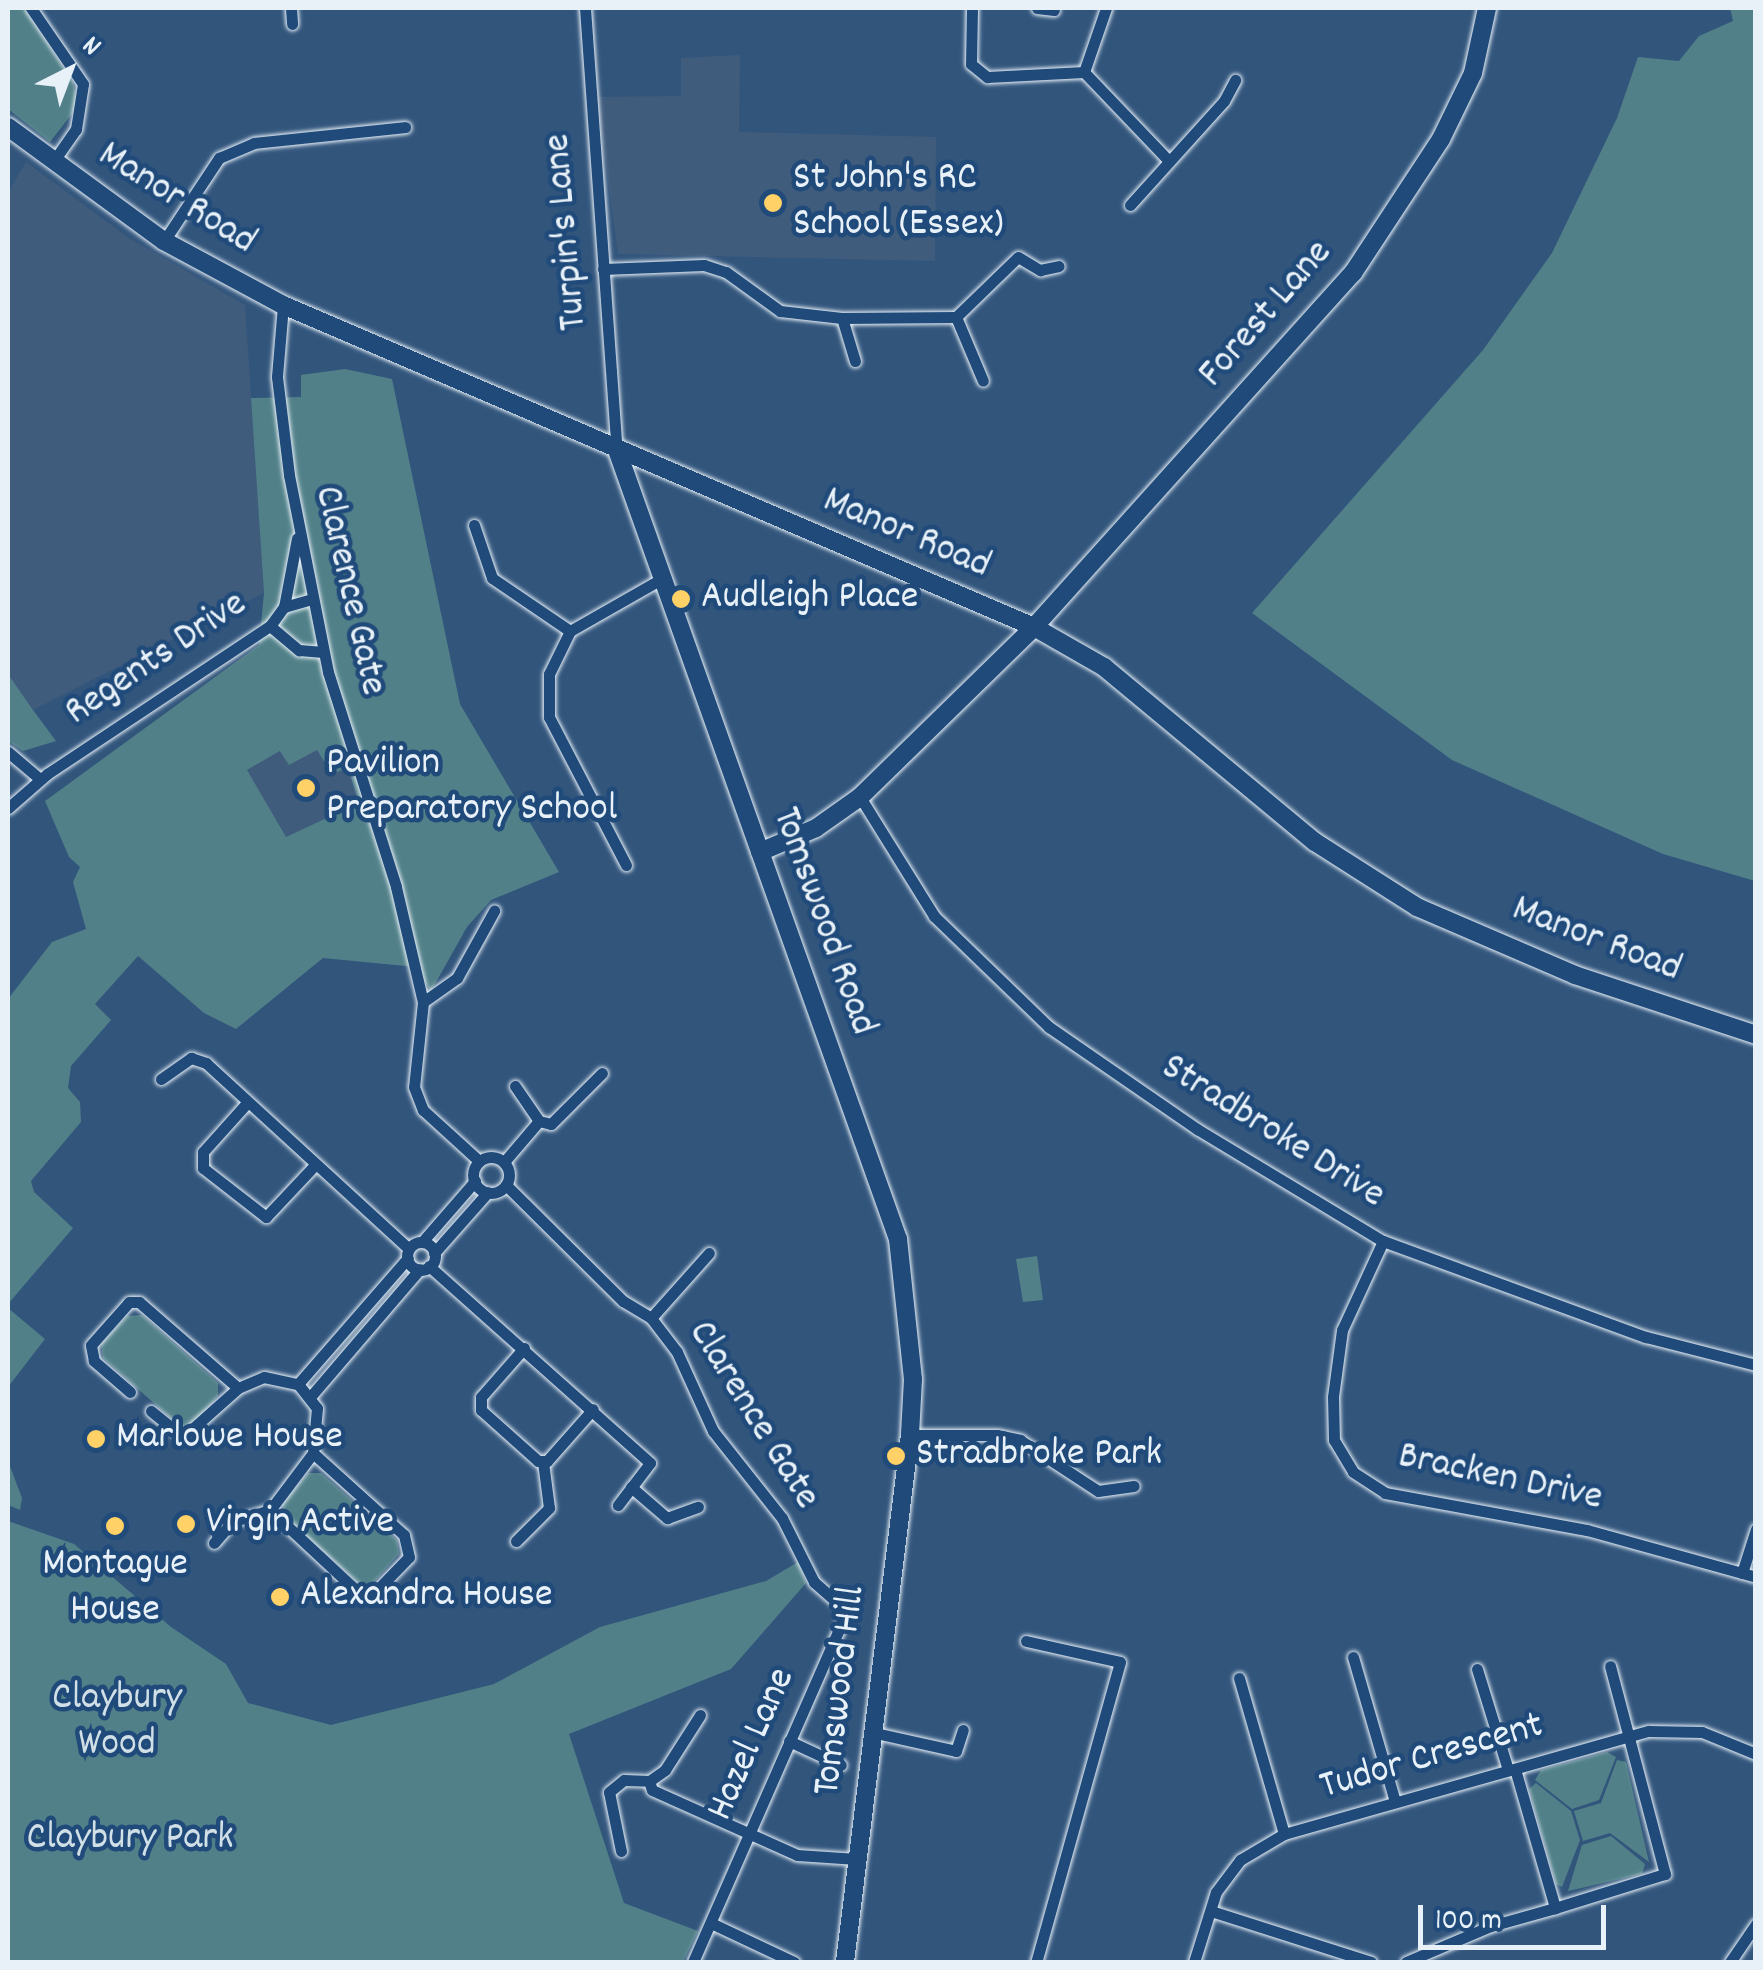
<!DOCTYPE html>
<html>
<head>
<meta charset="utf-8">
<style>
  body { margin:0 }
  #map { position:relative; width:1763px; height:1970px; overflow:hidden; background:#32557c; font-family:Dekko,sans-serif }
  div>[style] { position:absolute }
  [style*='--x'] { left:calc(var(--x)*1px); top:calc(var(--y)*1px); width:calc(var(--w)*1px); rotate:calc(var(--a)*1deg) }
  .built>* { inset:0; background:#405c7d }
  .green>* { inset:0; background:#518089 }
  .roads { filter:drop-shadow(0 0 2px #e8f1f8) drop-shadow(0 0 2px #e8f1f8) }
  .street>* { height:11px; margin:-5.5px; padding:0 5.5px; transform-origin:5.5px; border-radius:5.5px; background:#1f4a7a }
  .street>.ring { margin:-5.5px; padding:0; box-sizing:content-box; background:none; border:11px solid #1f4a7a; border-radius:50% }
  .secondary>* { height:18px; margin:-9px; padding:0 9px; transform-origin:9px; border-radius:9px; background:#1f4a7a }
  .dots>* { width:28px; height:28px; translate:-50% -50%; box-sizing:border-box; border:5px solid #1f4a7a; border-radius:50% }
  span { translate:-50% -50%; white-space:nowrap; text-align:center; line-height:1.15; -webkit-text-stroke:9px #1f4a7a; paint-order:stroke }
  .poi-label { font-size:40px; color:#e8f1f8 }
  .left { translate:0 -50%; text-align:left }
  .street-label { font-size:40px; color:#e8f1f8 }
  .park-label { font-size:40px; color:#d1e0e7 }
  .frame { position:absolute; inset:0; border:10px solid #e8f1f8; pointer-events:none }
  .north { position:absolute; left:20px; top:20px; width:100px; height:100px; -webkit-text-stroke:8px #1f4a7a; paint-order:stroke; rotate:42deg; font-size:28px; font-weight:700; line-height:40px; text-align:center; color:#e8f1f8 }
  .north::after { content:''; display:block; margin:auto; width:35px; height:45px; background:#e8f1f8; clip-path:polygon(50% 0,100% 100%,50% 72%,0 100%) }
  .scale { position:absolute; left:1418px; top:1905px; width:188px; height:45px; box-sizing:border-box; border:5px solid #e8f1f8; border-top:0; padding-left:12px; font-size:30px; line-height:35px; white-space:nowrap; color:#e8f1f8; -webkit-text-stroke:8px #1f4a7a; paint-order:stroke }
</style>
</head>
<body>
<div id="map">
  <div class="built">
    <i style="clip-path:polygon(740px 55px,739px 132px,936px 137px,935px 261px,618px 254px,597px 97px,681px 96px,681px 58px)"></i>
    <i style="clip-path:polygon(26px 162px,129px 238px,245px 305px,264px 593px,33px 710px,8px 674px,8px 193px)"></i>
    <i style="clip-path:polygon(317px 749px,348px 768px,360px 803px,286px 838px,246px 770px,281px 751px)"></i>
  </div>
  <div class="green">
    <i style="clip-path:polygon(8px 8px,24px 8px,73px 82px,78px 106px,50px 142px,8px 109px)"></i>
    <i style="clip-path:polygon(1730px 8px,1756px 8px,1755px 881px,1663px 854px,1452px 760px,1252px 613px,1483px 350px,1552px 253px,1617px 118px,1638px 57px,1679px 61px,1699px 36px,1733px 21px)"></i>
    <i style="clip-path:polygon(evenodd,345px 369px,392px 379px,460px 704px,559px 872px,491px 900px,467px 927px,431px 991px,416px 967px,323px 958px,236px 1029px,204px 1013px,138px 956px,95px 1004px,111px 1020px,71px 1066px,68px 1088px,80px 1102px,81px 1122px,31px 1181px,34px 1192px,73px 1228px,8px 1304px,8px 999px,52px 942px,86px 929px,73px 882px,80px 867px,69px 857px,45px 801px,259px 645px,264px 593px,251px 398px,301px 397px,301px 375px,345px 369px,317px 750px,332px 774px,348px 768px,359px 803px,286px 837px,247px 770px,280px 751px,289px 765px,317px 750px)"></i>
    <i style="clip-path:polygon(8px 674px,33px 710px,56px 741px,23px 751px,8px 741px)"></i>
    <i style="clip-path:polygon(1037px 1256px,1043px 1300px,1023px 1302px,1016px 1259px)"></i>
    <i style="clip-path:polygon(8px 1308px,45px 1339px,8px 1387px)"></i>
    <i style="clip-path:polygon(142px 1315px,218px 1383px,218px 1396px,194px 1424px,181px 1427px,103px 1358px,101px 1344px,127px 1316px)"></i>
    <i style="clip-path:polygon(8px 1461px,22px 1498px,20px 1510px,8px 1505px)"></i>
    <i style="clip-path:polygon(308px 1473px,321px 1473px,397px 1540px,399px 1554px,374px 1582px,362px 1586px,284px 1516px,282px 1504px)"></i>
    <i style="clip-path:polygon(8px 1521px,74px 1544px,171px 1627px,226px 1664px,248px 1703px,331px 1725px,494px 1684px,600px 1627px,766px 1581px,798px 1562px,806px 1583px,731px 1669px,569px 1734px,624px 1903px,698px 1931px,683px 1962px,8px 1962px)"></i>
    <i style="clip-path:polygon(1607px 1752px,1616px 1757px,1599px 1800px,1572px 1809px,1535px 1780px,1541px 1770px)"></i>
    <i style="clip-path:polygon(1617px 1760px,1626px 1762px,1649px 1862px,1610px 1833px,1583px 1841px,1574px 1811px,1601px 1803px)"></i>
    <i style="clip-path:polygon(1536px 1783px,1571px 1811px,1580px 1840px,1562px 1887px,1556px 1884px,1529px 1789px)"></i>
    <i style="clip-path:polygon(1611px 1836px,1645px 1864px,1642px 1874px,1568px 1891px,1582px 1845px)"></i>
  </div>
  <div class="roads">
    <div class="street">
      <i style="--x:31;--y:8;--w:92;--a:55.6"></i>
      <i style="--x:83;--y:84;--w:46;--a:98.8"></i>
      <i style="--x:76;--y:129;--w:40;--a:124.9"></i>
      <i style="--x:291;--y:8;--w:16;--a:86"></i>
      <i style="--x:585;--y:8;--w:443;--a:85.9"></i>
      <i style="--x:972;--y:8;--w:56;--a:91"></i>
      <i style="--x:971;--y:64;--w:21;--a:39"></i>
      <i style="--x:987;--y:77;--w:97;--a:-3"></i>
      <i style="--x:1037;--y:8;--w:17;--a:7"></i>
      <i style="--x:1084;--y:72;--w:123;--a:46.3"></i>
      <i style="--x:1084;--y:72;--w:68;--a:-71"></i>
      <i style="--x:1130;--y:205;--w:140;--a:-47.9"></i>
      <i style="--x:1224;--y:101;--w:24;--a:-62"></i>
      <i style="--x:164;--y:241;--w:100;--a:-56.5"></i>
      <i style="--x:219;--y:158;--w:38;--a:-23"></i>
      <i style="--x:254;--y:143;--w:152;--a:-6"></i>
      <i style="--x:603;--y:269;--w:101;--a:-2.3"></i>
      <i style="--x:704;--y:265;--w:23;--a:18"></i>
      <i style="--x:726;--y:272;--w:67;--a:35.8"></i>
      <i style="--x:780;--y:311;--w:62;--a:6.4"></i>
      <i style="--x:842;--y:318;--w:114;--a:-0.5"></i>
      <i style="--x:956;--y:317;--w:86;--a:-44.1"></i>
      <i style="--x:1018;--y:257;--w:26;--a:31"></i>
      <i style="--x:1040;--y:270;--w:19;--a:-12"></i>
      <i style="--x:283;--y:305;--w:72;--a:94.8"></i>
      <i style="--x:277;--y:377;--w:99;--a:83"></i>
      <i style="--x:289;--y:475;--w:201;--a:78.8"></i>
      <i style="--x:328;--y:672;--w:225;--a:72.4"></i>
      <i style="--x:396;--y:887;--w:118;--a:76.8"></i>
      <i style="--x:423;--y:1002;--w:85;--a:96"></i>
      <i style="--x:414;--y:1087;--w:25;--a:69"></i>
      <i style="--x:423;--y:1110;--w:76;--a:42.3"></i>
      <i style="--x:956;--y:317;--w:69;--a:67.1"></i>
      <i style="--x:842;--y:318;--w:45;--a:73.2"></i>
      <i style="--x:474;--y:525;--w:56;--a:71.2"></i>
      <i style="--x:492;--y:578;--w:94;--a:34.2"></i>
      <i style="--x:284;--y:607;--w:70;--a:-79.3"></i>
      <i style="--x:270;--y:626;--w:38;--a:40"></i>
      <i style="--x:299;--y:650;--w:24;--a:5"></i>
      <i style="--x:8;--y:752;--w:42;--a:40.2"></i>
      <i style="--x:860;--y:797;--w:140;--a:58.1"></i>
      <i style="--x:934;--y:916;--w:160;--a:44"></i>
      <i style="--x:1049;--y:1027;--w:180;--a:34.6"></i>
      <i style="--x:1197;--y:1129;--w:217;--a:31.1"></i>
      <i style="--x:1383;--y:1241;--w:280;--a:20.1"></i>
      <i style="--x:1646;--y:1337;--w:114;--a:14.3"></i>
      <i style="--x:8;--y:808;--w:52;--a:-41.1"></i>
      <i style="--x:47;--y:774;--w:268;--a:-33.6"></i>
      <i style="--x:270;--y:626;--w:24;--a:-54"></i>
      <i style="--x:284;--y:607;--w:29;--a:-16"></i>
      <i style="--x:626;--y:865;--w:167;--a:-117.5"></i>
      <i style="--x:549;--y:717;--w:43;--a:-90"></i>
      <i style="--x:549;--y:674;--w:48;--a:-64"></i>
      <i style="--x:570;--y:631;--w:105;--a:-29.7"></i>
      <i style="--x:423;--y:1002;--w:42;--a:-35.2"></i>
      <i style="--x:457;--y:978;--w:77;--a:-61.1"></i>
      <i style="--x:161;--y:1079;--w:37;--a:-35"></i>
      <i style="--x:191;--y:1058;--w:16;--a:18"></i>
      <i style="--x:206;--y:1063;--w:275;--a:42.5"></i>
      <i style="--x:515;--y:1086;--w:42;--a:55.6"></i>
      <i style="--x:539;--y:1121;--w:12;--a:14"></i>
      <i style="--x:551;--y:1124;--w:72;--a:-45"></i>
      <i style="--x:246;--y:1104;--w:64;--a:131.9"></i>
      <i style="--x:203;--y:1152;--w:16;--a:90"></i>
      <i style="--x:203;--y:1168;--w:80;--a:37.9"></i>
      <i style="--x:266;--y:1217;--w:71;--a:-46.7"></i>
      <i class="ring" style="left:473px;top:1157px;width:25px;height:25px"></i>
      <i style="--x:504;--y:1162;--w:54;--a:-49.5"></i>
      <i style="--x:506;--y:1185;--w:165;--a:44.8"></i>
      <i style="--x:623;--y:1301;--w:33;--a:31"></i>
      <i style="--x:651;--y:1318;--w:43;--a:52.6"></i>
      <i style="--x:677;--y:1352;--w:87;--a:65.5"></i>
      <i style="--x:713;--y:1431;--w:111;--a:51.6"></i>
      <i style="--x:782;--y:1518;--w:72;--a:63.4"></i>
      <i style="--x:814;--y:1582;--w:44;--a:41.3"></i>
      <i style="--x:847;--y:1611;--w:383;--a:113.7"></i>
      <i style="--x:1383;--y:1241;--w:98;--a:114.7"></i>
      <i style="--x:1342;--y:1330;--w:68;--a:97.7"></i>
      <i style="--x:1333;--y:1397;--w:43;--a:88.7"></i>
      <i style="--x:1334;--y:1440;--w:37;--a:59"></i>
      <i style="--x:1353;--y:1472;--w:38;--a:33"></i>
      <i style="--x:1385;--y:1493;--w:205;--a:10.4"></i>
      <i style="--x:1587;--y:1530;--w:175;--a:15.5"></i>
      <i style="--x:422;--y:1242;--w:81;--a:-49"></i>
      <i class="ring" style="left:407px;top:1242px;width:17px;height:17px"></i>
      <i style="--x:434;--y:1253;--w:81;--a:-48.5"></i>
      <i style="--x:429;--y:1266;--w:296;--a:41.7"></i>
      <i style="--x:650;--y:1463;--w:53;--a:127.3"></i>
      <i style="--x:651;--y:1318;--w:87;--a:-48.3"></i>
      <i style="--x:524;--y:1348;--w:65;--a:131.3"></i>
      <i style="--x:481;--y:1397;--w:13;--a:90"></i>
      <i style="--x:481;--y:1410;--w:76;--a:41.8"></i>
      <i style="--x:538;--y:1461;--w:9;--a:0"></i>
      <i style="--x:547;--y:1461;--w:69;--a:-48.5"></i>
      <i style="--x:298;--y:1384;--w:167;--a:-48.9"></i>
      <i style="--x:130;--y:1392;--w:48;--a:-139.3"></i>
      <i style="--x:94;--y:1361;--w:16;--a:-101"></i>
      <i style="--x:91;--y:1345;--w:57;--a:-48.5"></i>
      <i style="--x:129;--y:1302;--w:10;--a:0"></i>
      <i style="--x:139;--y:1302;--w:131;--a:41"></i>
      <i style="--x:311;--y:1396;--w:167;--a:-49.4"></i>
      <i style="--x:151;--y:1411;--w:41;--a:39.1"></i>
      <i style="--x:183;--y:1437;--w:74;--a:-41.7"></i>
      <i style="--x:238;--y:1388;--w:28;--a:-23"></i>
      <i style="--x:264;--y:1377;--w:35;--a:12"></i>
      <i style="--x:298;--y:1384;--w:31;--a:52"></i>
      <i style="--x:317;--y:1408;--w:45;--a:95.1"></i>
      <i style="--x:313;--y:1453;--w:71;--a:127"></i>
      <i style="--x:270;--y:1510;--w:39;--a:163"></i>
      <i style="--x:233;--y:1521;--w:29;--a:131"></i>
      <i style="--x:910;--y:1435;--w:87;--a:0"></i>
      <i style="--x:997;--y:1435;--w:24;--a:12"></i>
      <i style="--x:1020;--y:1440;--w:93;--a:33.2"></i>
      <i style="--x:1098;--y:1491;--w:36;--a:-8"></i>
      <i style="--x:631;--y:1487;--w:48;--a:40.7"></i>
      <i style="--x:667;--y:1518;--w:33;--a:-20"></i>
      <i style="--x:270;--y:1510;--w:125;--a:43"></i>
      <i style="--x:361;--y:1595;--w:13;--a:-9"></i>
      <i style="--x:374;--y:1593;--w:50;--a:-45.8"></i>
      <i style="--x:409;--y:1557;--w:23;--a:-103"></i>
      <i style="--x:404;--y:1535;--w:122;--a:-138"></i>
      <i style="--x:516;--y:1541;--w:47;--a:-45"></i>
      <i style="--x:549;--y:1508;--w:46;--a:-97.4"></i>
      <i style="--x:1742;--y:1573;--w:46;--a:-72.3"></i>
      <i style="--x:1026;--y:1641;--w:96;--a:12.6"></i>
      <i style="--x:1120;--y:1662;--w:312;--a:105.6"></i>
      <i style="--x:1353;--y:1657;--w:151;--a:73.8"></i>
      <i style="--x:1477;--y:1669;--w:106;--a:72.9"></i>
      <i style="--x:1239;--y:1678;--w:162;--a:73.9"></i>
      <i style="--x:700;--y:1715;--w:65;--a:122.5"></i>
      <i style="--x:665;--y:1770;--w:19;--a:145"></i>
      <i style="--x:649;--y:1781;--w:9;--a:72"></i>
      <i style="--x:652;--y:1790;--w:159;--a:24.1"></i>
      <i style="--x:797;--y:1855;--w:60;--a:3.8"></i>
      <i style="--x:871;--y:1732;--w:87;--a:12.6"></i>
      <i style="--x:956;--y:1751;--w:22;--a:-72"></i>
      <i style="--x:789;--y:1741;--w:57;--a:24.8"></i>
      <i style="--x:1515;--y:1769;--w:145;--a:73.9"></i>
      <i style="--x:1555;--y:1908;--w:115;--a:-17.2"></i>
      <i style="--x:1665;--y:1874;--w:215;--a:-104.8"></i>
      <i style="--x:621;--y:1851;--w:60;--a:-101.5"></i>
      <i style="--x:609;--y:1792;--w:19;--a:-39"></i>
      <i style="--x:624;--y:1780;--w:25;--a:2"></i>
      <i style="--x:1211;--y:1911;--w:168;--a:17.7"></i>
      <i style="--x:711;--y:1923;--w:92;--a:25.2"></i>
      <i style="--x:1194;--y:1962;--w:73;--a:-72.6"></i>
      <i style="--x:1216;--y:1892;--w:40;--a:-53"></i>
      <i style="--x:1240;--y:1860;--w:51;--a:-30.6"></i>
      <i style="--x:1284;--y:1834;--w:379;--a:-15.8"></i>
      <i style="--x:1649;--y:1731;--w:53;--a:1.1"></i>
      <i style="--x:1702;--y:1732;--w:58;--a:22.2"></i>
      <i style="--x:1406;--y:1962;--w:92;--a:-23"></i>
      <i style="--x:1491;--y:1926;--w:66;--a:-15.7"></i>
      <i style="--x:1730;--y:1962;--w:46;--a:-55.6"></i>
    </div>
    <div class="secondary">
      <i style="--x:8;--y:127;--w:193;--a:36.2"></i>
      <i style="--x:164;--y:241;--w:135;--a:28.3"></i>
      <i style="--x:283;--y:305;--w:817;--a:23.21"></i>
      <i style="--x:1034;--y:627;--w:81;--a:29.7"></i>
      <i style="--x:1104;--y:667;--w:274;--a:39.7"></i>
      <i style="--x:1315;--y:842;--w:121;--a:32.5"></i>
      <i style="--x:1417;--y:907;--w:172;--a:23.3"></i>
      <i style="--x:1575;--y:975;--w:191;--a:18.3"></i>
      <i style="--x:617;--y:450;--w:838;--a:70.4"></i>
      <i style="--x:898;--y:1239;--w:141;--a:83.9"></i>
      <i style="--x:913;--y:1379;--w:56;--a:93.1"></i>
      <i style="--x:910;--y:1435;--w:531;--a:97.03"></i>
      <i style="--x:760;--y:852;--w:61;--a:-23.2"></i>
      <i style="--x:816;--y:828;--w:54;--a:-35.2"></i>
      <i style="--x:860;--y:797;--w:243;--a:-44.3"></i>
      <i style="--x:1034;--y:627;--w:477;--a:-48"></i>
      <i style="--x:1353;--y:273;--w:160;--a:-56.7"></i>
      <i style="--x:1441;--y:139;--w:73;--a:-64.1"></i>
      <i style="--x:1473;--y:73;--w:66;--a:-77.8"></i>
    </div>
  </div>
  <div class="dots">
    <i style="left:773px;top:203px;background:#ffd166"></i>
    <i style="left:681px;top:599px;background:#ffd166"></i>
    <i style="left:306px;top:788px;background:#ffd166"></i>
    <i style="left:96px;top:1439px;background:#ffd166"></i>
    <i style="left:896px;top:1456px;background:#ffd166"></i>
    <i style="left:186px;top:1524px;background:#ffd166"></i>
    <i style="left:115px;top:1526px;background:#ffd166"></i>
    <i style="left:280px;top:1597px;background:#ffd166"></i>
  </div>
  <div class="poi-label">
    <span class="left" style="left:793px;top:203px">St John's RC<br>School (Essex)</span>
    <span class="left" style="left:701px;top:599px">Audleigh Place</span>
    <span class="left" style="left:326px;top:788px">Pavilion<br>Preparatory School</span>
    <span class="left" style="left:116px;top:1439px">Marlowe House</span>
    <span class="left" style="left:916px;top:1456px">Stradbroke Park</span>
    <span class="left" style="left:206px;top:1524px">Virgin Active</span>
    <span style="left:115px;top:1589px">Montague<br>House</span>
    <span class="left" style="left:300px;top:1597px">Alexandra House</span>
  </div>
  <div class="street-label">
    <span style="left:176px;top:200px;rotate:32deg">Manor Road</span>
    <span style="left:568px;top:232px;rotate:-95deg">Turpin's Lane</span>
    <span style="left:1267px;top:315px;rotate:-49deg">Forest Lane</span>
    <span style="left:906px;top:535px;rotate:23deg">Manor Road</span>
    <span style="left:348px;top:591px;rotate:77deg">Clarence Gate</span>
    <span style="left:157px;top:660px;rotate:-34deg">Regents Drive</span>
    <span style="left:822px;top:922px;rotate:70deg">Tomswood Road</span>
    <span style="left:1596px;top:941px;rotate:21deg">Manor Road</span>
    <span style="left:1272px;top:1133px;rotate:32deg">Stradbroke Drive</span>
    <span style="left:752px;top:1416px;rotate:58deg">Clarence Gate</span>
    <span style="left:1500px;top:1479px;rotate:12deg">Bracken Drive</span>
    <span style="left:842px;top:1691px;rotate:-83deg">Tomswood Hill</span>
    <span style="left:753px;top:1745px;rotate:-66deg">Hazel Lane</span>
    <span style="left:1432px;top:1758px;rotate:-16deg">Tudor Crescent</span>
  </div>
  <div class="park-label">
    <span style="left:117px;top:1723px">Claybury<br>Wood</span>
    <span style="left:130px;top:1840px">Claybury Park</span>
  </div>
  <div class="frame"></div>
  <div class="north">N</div>
  <div class="scale">100 m</div>
</div>
</body>
</html>
